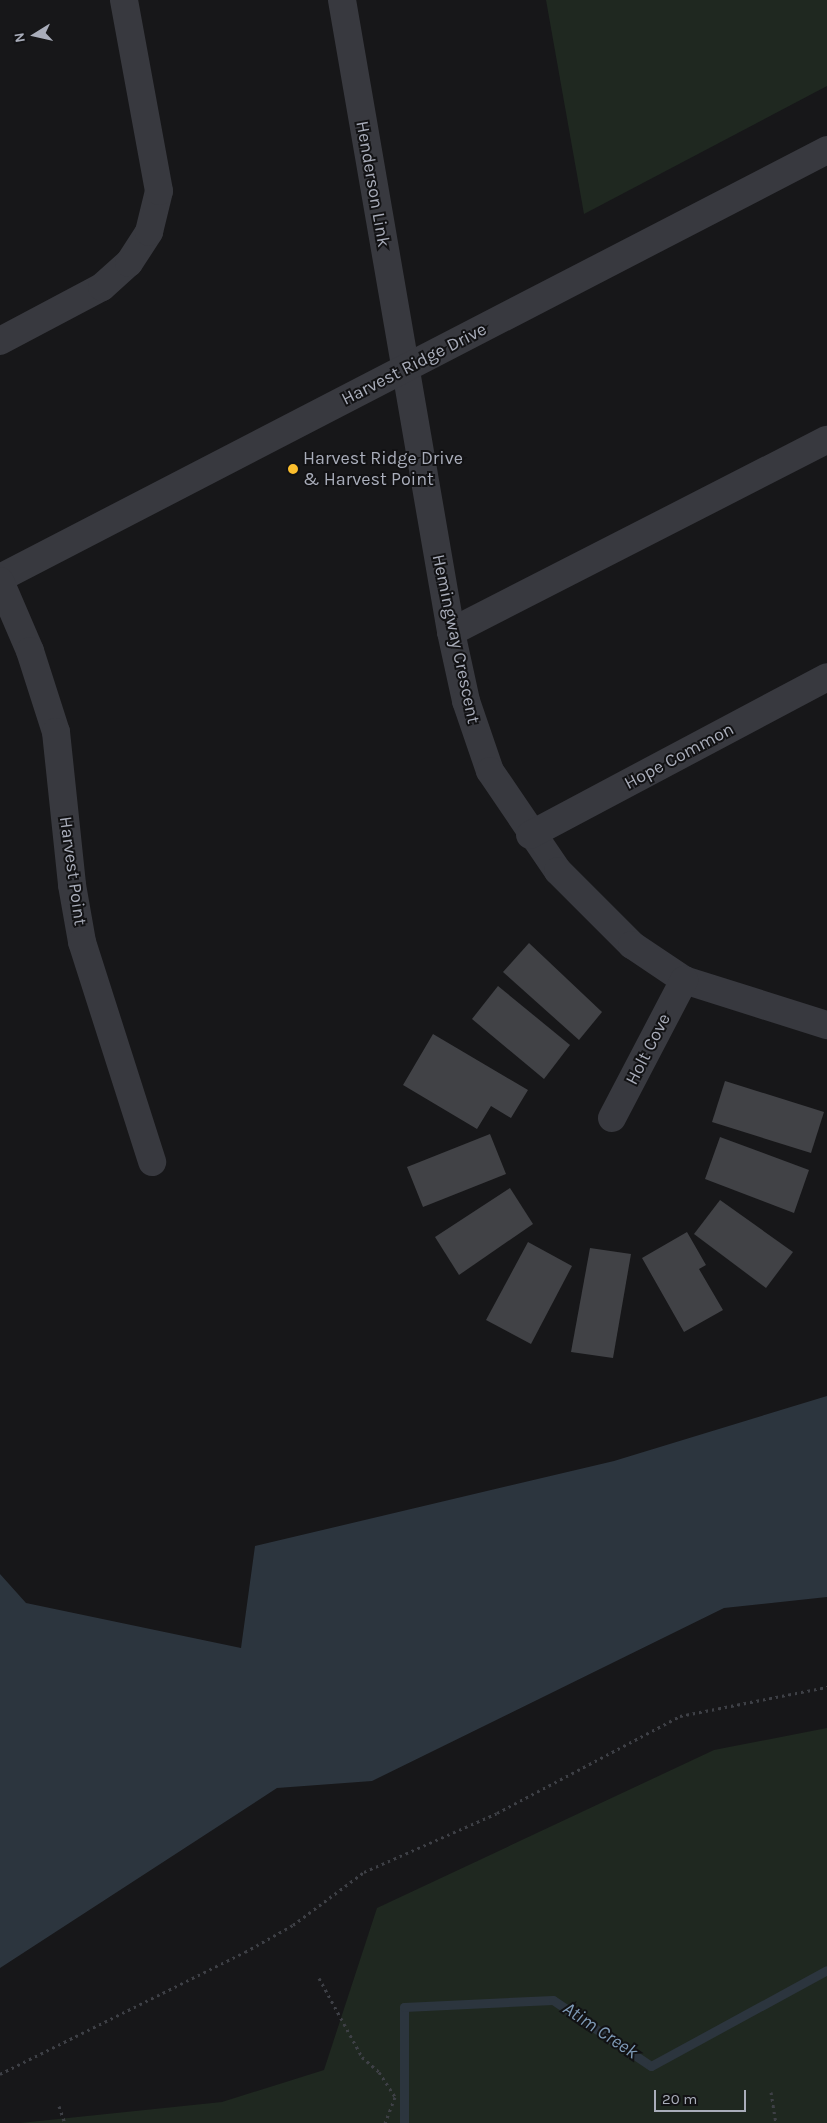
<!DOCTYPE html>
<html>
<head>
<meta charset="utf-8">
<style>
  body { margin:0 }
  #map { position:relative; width:827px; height:2123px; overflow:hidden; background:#171719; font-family:Karla,sans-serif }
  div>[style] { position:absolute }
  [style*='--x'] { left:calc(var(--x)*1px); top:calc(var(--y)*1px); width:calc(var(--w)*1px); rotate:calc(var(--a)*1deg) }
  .green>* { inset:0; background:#1f2820 }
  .water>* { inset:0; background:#2c353e }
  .stream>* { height:9px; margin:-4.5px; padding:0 4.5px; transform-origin:4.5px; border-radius:4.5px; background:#2c353e }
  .building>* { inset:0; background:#414246 }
  .path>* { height:3px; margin-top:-1.5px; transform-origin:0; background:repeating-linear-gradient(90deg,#3e4046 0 2.5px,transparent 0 6.5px) }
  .minor>* { height:28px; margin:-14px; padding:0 14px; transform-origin:14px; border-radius:14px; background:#38393f }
  .dots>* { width:14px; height:14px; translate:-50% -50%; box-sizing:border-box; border:2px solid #121214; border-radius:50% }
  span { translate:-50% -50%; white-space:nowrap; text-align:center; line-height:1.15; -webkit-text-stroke:4px #121214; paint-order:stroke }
  .street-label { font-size:18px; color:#a9adba }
  .poi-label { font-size:18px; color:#a9adba }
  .left { translate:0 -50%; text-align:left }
  .water-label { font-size:19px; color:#7e9ab6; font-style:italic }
  .north { position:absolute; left:10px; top:10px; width:50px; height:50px; -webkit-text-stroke:4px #121214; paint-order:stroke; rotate:260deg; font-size:14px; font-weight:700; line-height:20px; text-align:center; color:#a9adba }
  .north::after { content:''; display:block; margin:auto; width:18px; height:22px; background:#a9adba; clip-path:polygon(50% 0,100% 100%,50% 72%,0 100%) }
  .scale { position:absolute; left:654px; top:2090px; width:92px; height:22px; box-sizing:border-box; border:2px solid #a9adba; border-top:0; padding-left:6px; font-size:15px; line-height:18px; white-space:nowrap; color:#a9adba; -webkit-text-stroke:4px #121214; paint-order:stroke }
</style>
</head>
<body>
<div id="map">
  <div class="green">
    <i style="clip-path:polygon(546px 0,827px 0,827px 86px,584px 214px)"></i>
    <i style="clip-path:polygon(827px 1728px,827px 2123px,20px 2123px,222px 2102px,324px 2070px,377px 1908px,714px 1750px)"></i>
  </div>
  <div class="water">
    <i style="clip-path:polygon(827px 1396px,827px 1597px,724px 1608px,372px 1781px,277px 1788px,0 1968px,0 1574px,26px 1603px,241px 1648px,255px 1546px,614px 1461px)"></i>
  </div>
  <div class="stream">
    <i style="--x:404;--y:2123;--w:116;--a:-90"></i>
    <i style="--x:404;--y:2007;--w:149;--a:-2.7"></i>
    <i style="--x:553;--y:2000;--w:118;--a:34"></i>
    <i style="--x:651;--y:2066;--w:200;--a:-28.6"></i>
  </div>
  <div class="building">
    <i style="clip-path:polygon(529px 943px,602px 1012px,579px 1040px,503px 972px)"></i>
    <i style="clip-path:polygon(498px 986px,570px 1045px,544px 1079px,472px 1019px)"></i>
    <i style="clip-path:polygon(433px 1034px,528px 1090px,511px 1118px,491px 1106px,477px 1129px,403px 1085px)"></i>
    <i style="clip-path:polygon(725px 1081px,824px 1112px,811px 1153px,712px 1122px)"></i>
    <i style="clip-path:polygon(490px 1134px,506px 1174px,423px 1207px,407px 1167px)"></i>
    <i style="clip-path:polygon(720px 1137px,809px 1170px,794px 1213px,705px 1179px)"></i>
    <i style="clip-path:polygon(510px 1188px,533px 1224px,459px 1275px,435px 1237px)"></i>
    <i style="clip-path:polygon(720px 1200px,793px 1252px,766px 1288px,694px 1234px)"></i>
    <i style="clip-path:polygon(687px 1232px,706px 1265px,699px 1269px,723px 1310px,684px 1332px,642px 1258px)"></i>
    <i style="clip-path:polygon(528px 1242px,572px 1266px,531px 1344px,486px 1320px)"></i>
    <i style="clip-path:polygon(590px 1248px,631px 1254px,613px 1358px,571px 1352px)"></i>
  </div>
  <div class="path">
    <i style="--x:319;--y:1978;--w:90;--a:61.4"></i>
    <i style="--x:362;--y:2057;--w:23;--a:41"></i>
    <i style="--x:379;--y:2072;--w:30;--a:57"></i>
    <i style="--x:395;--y:2097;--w:28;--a:111"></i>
    <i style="--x:0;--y:2074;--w:274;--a:-26.5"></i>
    <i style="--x:245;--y:1952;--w:55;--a:-29.4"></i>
    <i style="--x:293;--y:1925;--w:89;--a:-36.7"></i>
    <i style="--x:364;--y:1872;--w:145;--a:-23.9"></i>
    <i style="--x:497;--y:1813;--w:207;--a:-27.9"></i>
    <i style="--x:680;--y:1716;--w:150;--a:-11.2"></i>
    <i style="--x:771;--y:2092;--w:31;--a:81"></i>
    <i style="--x:59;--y:2106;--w:18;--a:71"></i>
  </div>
  <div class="minor">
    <i style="--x:342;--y:0;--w:641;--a:80.21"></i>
    <i style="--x:451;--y:632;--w:71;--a:77.7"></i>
    <i style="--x:466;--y:701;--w:74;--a:71.1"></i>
    <i style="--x:490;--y:771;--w:121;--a:55.8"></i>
    <i style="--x:558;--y:871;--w:105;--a:45"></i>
    <i style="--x:632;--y:945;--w:63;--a:33.9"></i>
    <i style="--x:684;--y:980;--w:150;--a:17.5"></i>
    <i style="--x:0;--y:341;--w:115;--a:-27.9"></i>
    <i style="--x:102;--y:287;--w:36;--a:-42"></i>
    <i style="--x:129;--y:263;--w:37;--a:-57"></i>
    <i style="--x:149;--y:232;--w:42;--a:-76.3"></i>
    <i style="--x:159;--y:191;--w:194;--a:-100.4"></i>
    <i style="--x:0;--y:578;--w:931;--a:-27.36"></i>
    <i style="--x:0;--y:581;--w:76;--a:66.8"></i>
    <i style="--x:30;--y:651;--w:85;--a:72.2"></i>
    <i style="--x:56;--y:732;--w:154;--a:84"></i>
    <i style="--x:72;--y:885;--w:58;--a:80"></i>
    <i style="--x:82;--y:942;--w:231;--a:72.3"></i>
    <i style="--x:451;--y:632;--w:422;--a:-27.1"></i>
    <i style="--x:530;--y:835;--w:336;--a:-28"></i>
    <i style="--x:612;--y:1118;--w:156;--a:-62.4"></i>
  </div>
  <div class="dots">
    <i style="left:293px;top:469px;background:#fbbe2d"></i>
  </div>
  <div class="street-label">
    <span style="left:373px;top:184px;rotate:80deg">Henderson Link</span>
    <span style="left:414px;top:364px;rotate:-27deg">Harvest Ridge Drive</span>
    <span style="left:456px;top:639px;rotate:78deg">Hemingway Crescent</span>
    <span style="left:679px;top:756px;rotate:-28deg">Hope Common</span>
    <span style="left:73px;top:871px;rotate:82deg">Harvest Point</span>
    <span style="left:648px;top:1049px;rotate:-63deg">Holt Cove</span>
  </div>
  <div class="poi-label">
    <span class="left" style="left:303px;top:469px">Harvest Ridge Drive<br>&amp; Harvest Point</span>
  </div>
  <div class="water-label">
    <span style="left:600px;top:2031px;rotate:34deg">Atim Creek</span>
  </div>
  <div class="north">N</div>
  <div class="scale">20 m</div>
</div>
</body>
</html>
